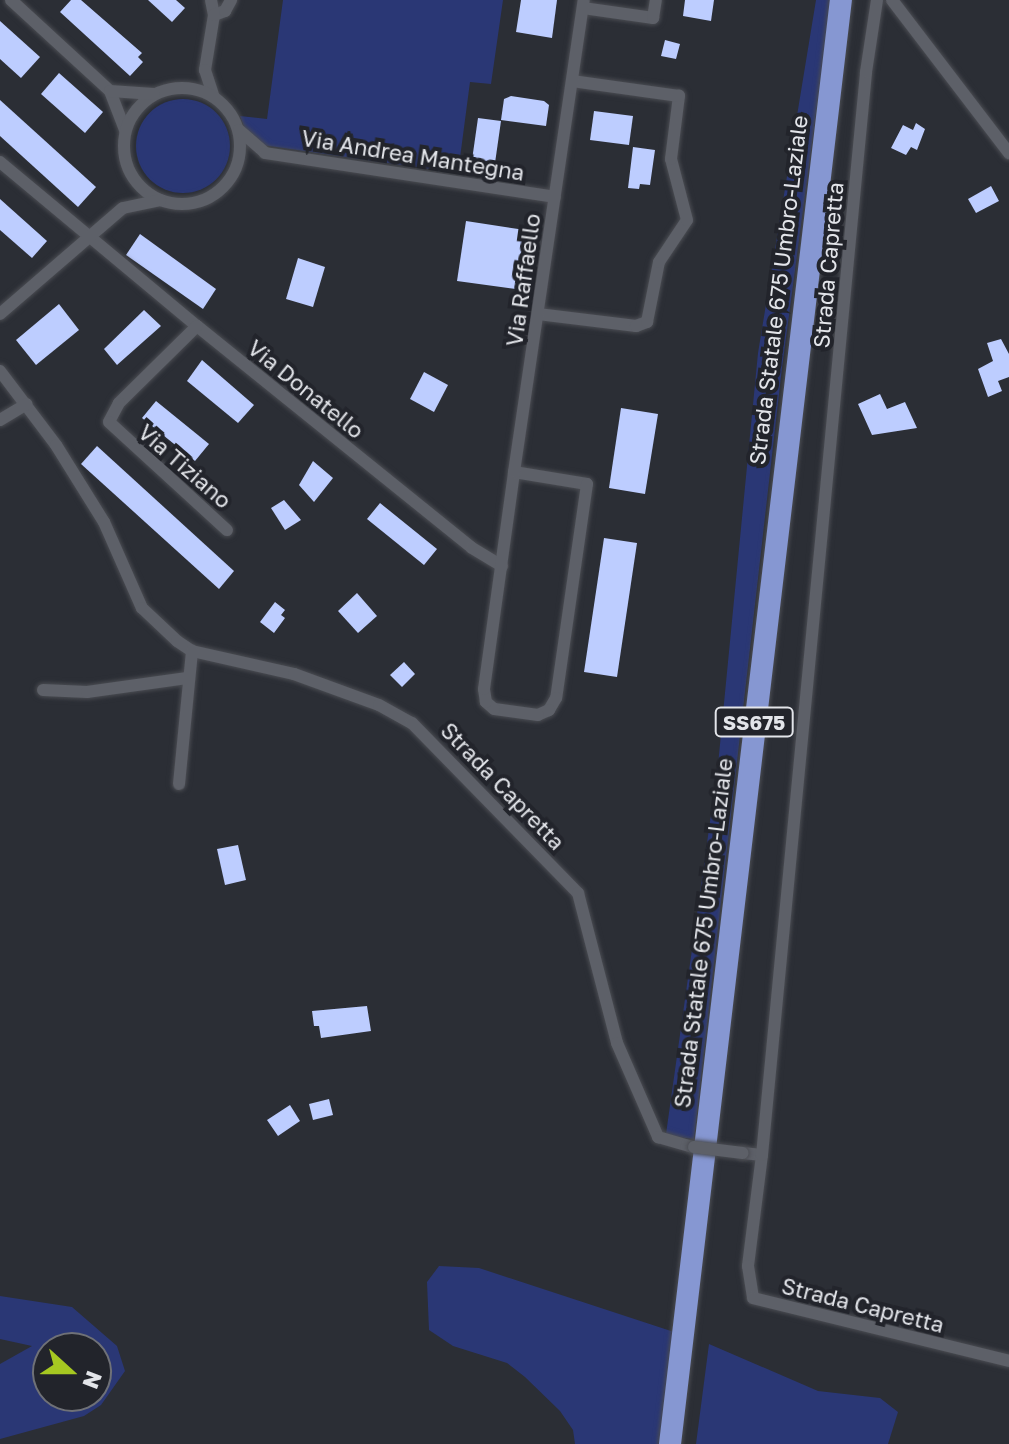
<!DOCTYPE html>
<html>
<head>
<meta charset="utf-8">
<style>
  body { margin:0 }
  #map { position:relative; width:1009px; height:1444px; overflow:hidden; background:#2b2e35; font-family:"Golos Text",sans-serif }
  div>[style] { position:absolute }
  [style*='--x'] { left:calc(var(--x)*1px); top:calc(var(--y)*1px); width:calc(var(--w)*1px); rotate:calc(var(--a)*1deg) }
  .green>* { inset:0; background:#2a3775 }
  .round { border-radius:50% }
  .building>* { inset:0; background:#bdcdff }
  .roads { filter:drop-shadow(0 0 2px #4a4c52) drop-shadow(0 0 2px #4a4c52) }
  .minor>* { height:12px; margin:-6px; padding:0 6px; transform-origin:6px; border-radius:6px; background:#5d6068 }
  .minor>.ring { margin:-6px; padding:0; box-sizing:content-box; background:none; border:12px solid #5d6068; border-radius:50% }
  .trunk>* { height:22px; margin:-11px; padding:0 11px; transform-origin:11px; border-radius:11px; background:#8697d2 }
  .bridges { filter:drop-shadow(0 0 2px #4a4c52) drop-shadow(0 0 2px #4a4c52) }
  .minor-bridge>* { height:12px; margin:-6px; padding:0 6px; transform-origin:6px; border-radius:6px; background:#5d6068 }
  span { translate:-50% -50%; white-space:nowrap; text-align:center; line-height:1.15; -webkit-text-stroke:8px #22242b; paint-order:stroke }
  .shield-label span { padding:2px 6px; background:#22242b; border:2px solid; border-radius:6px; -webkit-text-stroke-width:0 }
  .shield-label { font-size:20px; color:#e3e5ea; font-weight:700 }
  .street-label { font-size:22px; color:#e3e5ea }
  .north { position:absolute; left:32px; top:1332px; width:80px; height:80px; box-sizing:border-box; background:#22242b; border:2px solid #6f7177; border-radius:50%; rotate:111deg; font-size:22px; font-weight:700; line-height:32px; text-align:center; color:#e3e5ea }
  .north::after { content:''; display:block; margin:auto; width:28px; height:36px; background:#a6c821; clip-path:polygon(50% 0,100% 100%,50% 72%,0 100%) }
</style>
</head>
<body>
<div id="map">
  <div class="green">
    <i style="clip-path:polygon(283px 0,503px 0,491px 84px,470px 82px,458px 173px,262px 145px,247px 134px,240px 116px,267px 119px)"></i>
    <i style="clip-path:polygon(816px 0,831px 0,782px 368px,694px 1139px,675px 1137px,666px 1134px,718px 765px,758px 353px)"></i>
    <i class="round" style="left:136px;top:99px;width:94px;height:94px"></i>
    <i style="clip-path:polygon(439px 1266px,479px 1268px,674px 1332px,661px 1444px,575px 1444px,573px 1430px,560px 1411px,525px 1377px,507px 1363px,453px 1346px,429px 1330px,427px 1282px)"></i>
    <i style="clip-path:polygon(evenodd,0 1296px,72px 1307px,117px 1346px,125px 1371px,101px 1405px,84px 1416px,0 1439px,0 1364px,32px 1346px,0 1339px,0 1296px,48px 1348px,96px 1348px,96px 1396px,48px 1396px,48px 1348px)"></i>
    <i style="clip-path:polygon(709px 1344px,818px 1391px,880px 1398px,898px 1412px,888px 1444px,696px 1444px)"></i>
  </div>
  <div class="building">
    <i style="clip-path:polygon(71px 0,81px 0,142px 53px,138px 57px,143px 62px,130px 76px,60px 12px)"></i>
    <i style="clip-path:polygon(148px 0,176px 0,185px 8px,172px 22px)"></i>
    <i style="clip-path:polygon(521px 0,557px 0,552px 38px,516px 32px)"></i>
    <i style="clip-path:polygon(685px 0,714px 0,711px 21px,683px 16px)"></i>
    <i style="clip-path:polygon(0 21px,40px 57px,21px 78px,0 59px)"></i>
    <i style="clip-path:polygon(665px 40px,680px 44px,676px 59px,661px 56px)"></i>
    <i style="clip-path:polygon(59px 73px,103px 112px,85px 133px,41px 94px)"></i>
    <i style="clip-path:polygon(511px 96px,544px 101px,549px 105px,546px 126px,501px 120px,504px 99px)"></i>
    <i style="clip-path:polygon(0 100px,96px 187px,78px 207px,0 136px)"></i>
    <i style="clip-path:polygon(594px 111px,633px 116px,629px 145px,590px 140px)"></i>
    <i style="clip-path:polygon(478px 118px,501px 121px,495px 163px,472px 160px)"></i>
    <i style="clip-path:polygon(916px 123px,925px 129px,917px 150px,911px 147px,906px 155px,891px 148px,903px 125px,913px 130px)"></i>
    <i style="clip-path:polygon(633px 147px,655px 150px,650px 185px,640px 184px,639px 189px,628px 188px)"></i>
    <i style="clip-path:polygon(991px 186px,999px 201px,976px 213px,968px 199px)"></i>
    <i style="clip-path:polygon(0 199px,47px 241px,32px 258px,0 230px)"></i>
    <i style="clip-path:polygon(466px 221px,525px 230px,516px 289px,457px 281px)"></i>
    <i style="clip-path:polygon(140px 234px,216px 289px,203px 309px,126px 255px)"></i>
    <i style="clip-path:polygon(298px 258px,325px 267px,313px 307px,286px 299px)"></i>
    <i style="clip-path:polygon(59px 304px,79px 330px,36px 365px,16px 340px)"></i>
    <i style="clip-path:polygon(144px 310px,161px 326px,117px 365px,104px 349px)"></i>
    <i style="clip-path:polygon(1001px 339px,1009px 354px,1009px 377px,998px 381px,1002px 391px,988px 397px,978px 369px,993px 361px,987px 343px)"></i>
    <i style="clip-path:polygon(202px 360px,254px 405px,238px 423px,187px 381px)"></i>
    <i style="clip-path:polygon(424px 372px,448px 385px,434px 412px,410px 399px)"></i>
    <i style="clip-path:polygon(880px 394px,887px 409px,905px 402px,917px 428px,872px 435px,858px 404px)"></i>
    <i style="clip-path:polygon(156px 401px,209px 444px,195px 461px,142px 418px)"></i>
    <i style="clip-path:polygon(621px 408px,658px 414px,645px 494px,609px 488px)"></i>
    <i style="clip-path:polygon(97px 446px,234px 571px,219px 589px,81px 464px)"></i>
    <i style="clip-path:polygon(313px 461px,333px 478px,314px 502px,299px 485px)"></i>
    <i style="clip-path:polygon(284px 500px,301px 520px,285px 530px,271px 508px)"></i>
    <i style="clip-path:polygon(380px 503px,437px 549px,424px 565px,367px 519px)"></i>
    <i style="clip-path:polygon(604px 538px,637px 543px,617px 677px,584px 672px)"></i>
    <i style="clip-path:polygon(357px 593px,377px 616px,358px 633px,338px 611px)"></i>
    <i style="clip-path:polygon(275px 602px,285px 610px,281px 615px,285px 618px,274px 633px,260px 622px)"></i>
    <i style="clip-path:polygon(404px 662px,415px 674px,402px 687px,390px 675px)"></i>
    <i style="clip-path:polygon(238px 845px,246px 880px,225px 885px,217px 849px)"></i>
    <i style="clip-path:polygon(367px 1006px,371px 1031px,321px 1038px,319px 1026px,314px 1026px,312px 1011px)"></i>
    <i style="clip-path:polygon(329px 1099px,333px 1115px,313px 1120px,309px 1104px)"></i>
    <i style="clip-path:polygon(290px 1105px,300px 1121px,278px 1136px,267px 1120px)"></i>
  </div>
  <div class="roads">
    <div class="minor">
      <i style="--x:11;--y:0;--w:134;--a:42.6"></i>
      <i style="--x:110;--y:91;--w:42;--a:69"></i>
      <i style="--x:211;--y:0;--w:15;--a:79"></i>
      <i style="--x:214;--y:15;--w:56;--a:99.3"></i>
      <i style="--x:205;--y:70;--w:28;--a:72"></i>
      <i style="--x:892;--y:0;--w:193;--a:52.6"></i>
      <i style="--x:583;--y:8;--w:71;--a:8.1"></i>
      <i style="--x:653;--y:18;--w:18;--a:-81"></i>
      <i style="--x:214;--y:15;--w:12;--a:-20"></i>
      <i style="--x:225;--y:11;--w:13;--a:-61"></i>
      <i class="ring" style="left:124px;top:88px;width:104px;height:104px"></i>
      <i style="--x:110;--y:91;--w:44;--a:3.9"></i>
      <i style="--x:239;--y:130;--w:35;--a:41"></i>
      <i style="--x:265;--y:153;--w:293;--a:8.6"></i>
      <i style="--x:0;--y:162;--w:256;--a:39.8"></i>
      <i style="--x:197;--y:326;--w:353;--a:38.9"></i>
      <i style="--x:472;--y:548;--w:35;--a:31"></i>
      <i style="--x:0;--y:314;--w:162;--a:-40.8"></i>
      <i style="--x:123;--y:208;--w:38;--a:-12"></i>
      <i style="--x:538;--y:314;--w:99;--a:7"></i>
      <i style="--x:636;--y:326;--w:12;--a:-20"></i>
      <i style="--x:647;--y:322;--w:61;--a:-78.7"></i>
      <i style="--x:659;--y:262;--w:50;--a:-56.3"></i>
      <i style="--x:687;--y:220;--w:63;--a:-104.7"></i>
      <i style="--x:671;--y:159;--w:64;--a:-82.8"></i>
      <i style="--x:679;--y:96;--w:108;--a:-172"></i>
      <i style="--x:197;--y:326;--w:110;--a:135.4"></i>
      <i style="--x:119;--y:403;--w:21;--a:118"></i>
      <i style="--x:109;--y:422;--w:160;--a:42.5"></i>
      <i style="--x:0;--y:371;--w:93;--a:52.9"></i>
      <i style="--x:56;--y:445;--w:91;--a:58.1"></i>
      <i style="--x:104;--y:522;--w:94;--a:66.2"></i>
      <i style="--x:142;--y:608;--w:48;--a:43.3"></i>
      <i style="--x:177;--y:641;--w:18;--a:34"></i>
      <i style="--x:192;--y:651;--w:105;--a:12.7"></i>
      <i style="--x:294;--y:674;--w:90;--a:20"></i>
      <i style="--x:379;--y:705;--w:38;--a:29"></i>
      <i style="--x:412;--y:723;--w:238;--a:45.7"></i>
      <i style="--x:578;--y:893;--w:155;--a:75.4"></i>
      <i style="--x:617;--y:1043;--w:103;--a:66.4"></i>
      <i style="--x:658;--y:1137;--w:37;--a:16"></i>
      <i style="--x:0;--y:420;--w:31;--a:-31"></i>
      <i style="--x:514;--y:472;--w:74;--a:9.3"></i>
      <i style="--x:587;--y:484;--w:216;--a:98.2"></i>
      <i style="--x:556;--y:698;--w:14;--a:120"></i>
      <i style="--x:549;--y:710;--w:12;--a:156"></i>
      <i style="--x:538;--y:715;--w:44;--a:-172.2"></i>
      <i style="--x:494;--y:709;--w:11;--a:-139"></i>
      <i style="--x:486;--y:702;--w:13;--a:-99"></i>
      <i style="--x:484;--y:689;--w:219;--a:-82.1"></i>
      <i style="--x:514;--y:472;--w:477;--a:-81.6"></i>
      <i style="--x:43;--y:690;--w:44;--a:2.6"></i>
      <i style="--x:87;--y:692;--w:101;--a:-8"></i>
      <i style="--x:179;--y:784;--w:134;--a:-84.4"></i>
      <i style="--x:743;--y:1153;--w:19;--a:6"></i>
      <i style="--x:762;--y:1155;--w:112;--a:97.2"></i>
      <i style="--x:748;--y:1266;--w:32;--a:81"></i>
      <i style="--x:753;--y:1298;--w:264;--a:13.8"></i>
      <i style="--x:762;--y:1155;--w:1088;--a:-84.51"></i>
      <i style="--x:866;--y:72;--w:73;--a:-81.3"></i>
    </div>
    <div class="trunk">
      <i style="--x:670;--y:1444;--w:1454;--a:-83.25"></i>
    </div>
  </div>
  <div class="bridges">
    <div class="minor-bridge">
      <i style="--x:694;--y:1147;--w:49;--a:7"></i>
    </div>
  </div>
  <div class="shield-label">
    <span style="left:754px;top:722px">SS675</span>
  </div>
  <div class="street-label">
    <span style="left:413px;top:155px;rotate:9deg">Via Andrea Mantegna</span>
    <span style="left:828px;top:265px;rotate:-85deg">Strada Capretta</span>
    <span style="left:523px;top:280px;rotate:-82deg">Via Raffaello</span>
    <span style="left:778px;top:290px;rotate:-83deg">Strada Statale 675 Umbro-Laziale</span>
    <span style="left:306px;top:389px;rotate:39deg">Via Donatello</span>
    <span style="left:185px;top:466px;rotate:41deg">Via Tiziano</span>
    <span style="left:503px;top:786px;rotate:46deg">Strada Capretta</span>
    <span style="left:703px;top:933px;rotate:-83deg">Strada Statale 675 Umbro-Laziale</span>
    <span style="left:863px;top:1305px;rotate:14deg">Strada Capretta</span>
  </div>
  <div class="north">N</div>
</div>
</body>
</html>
